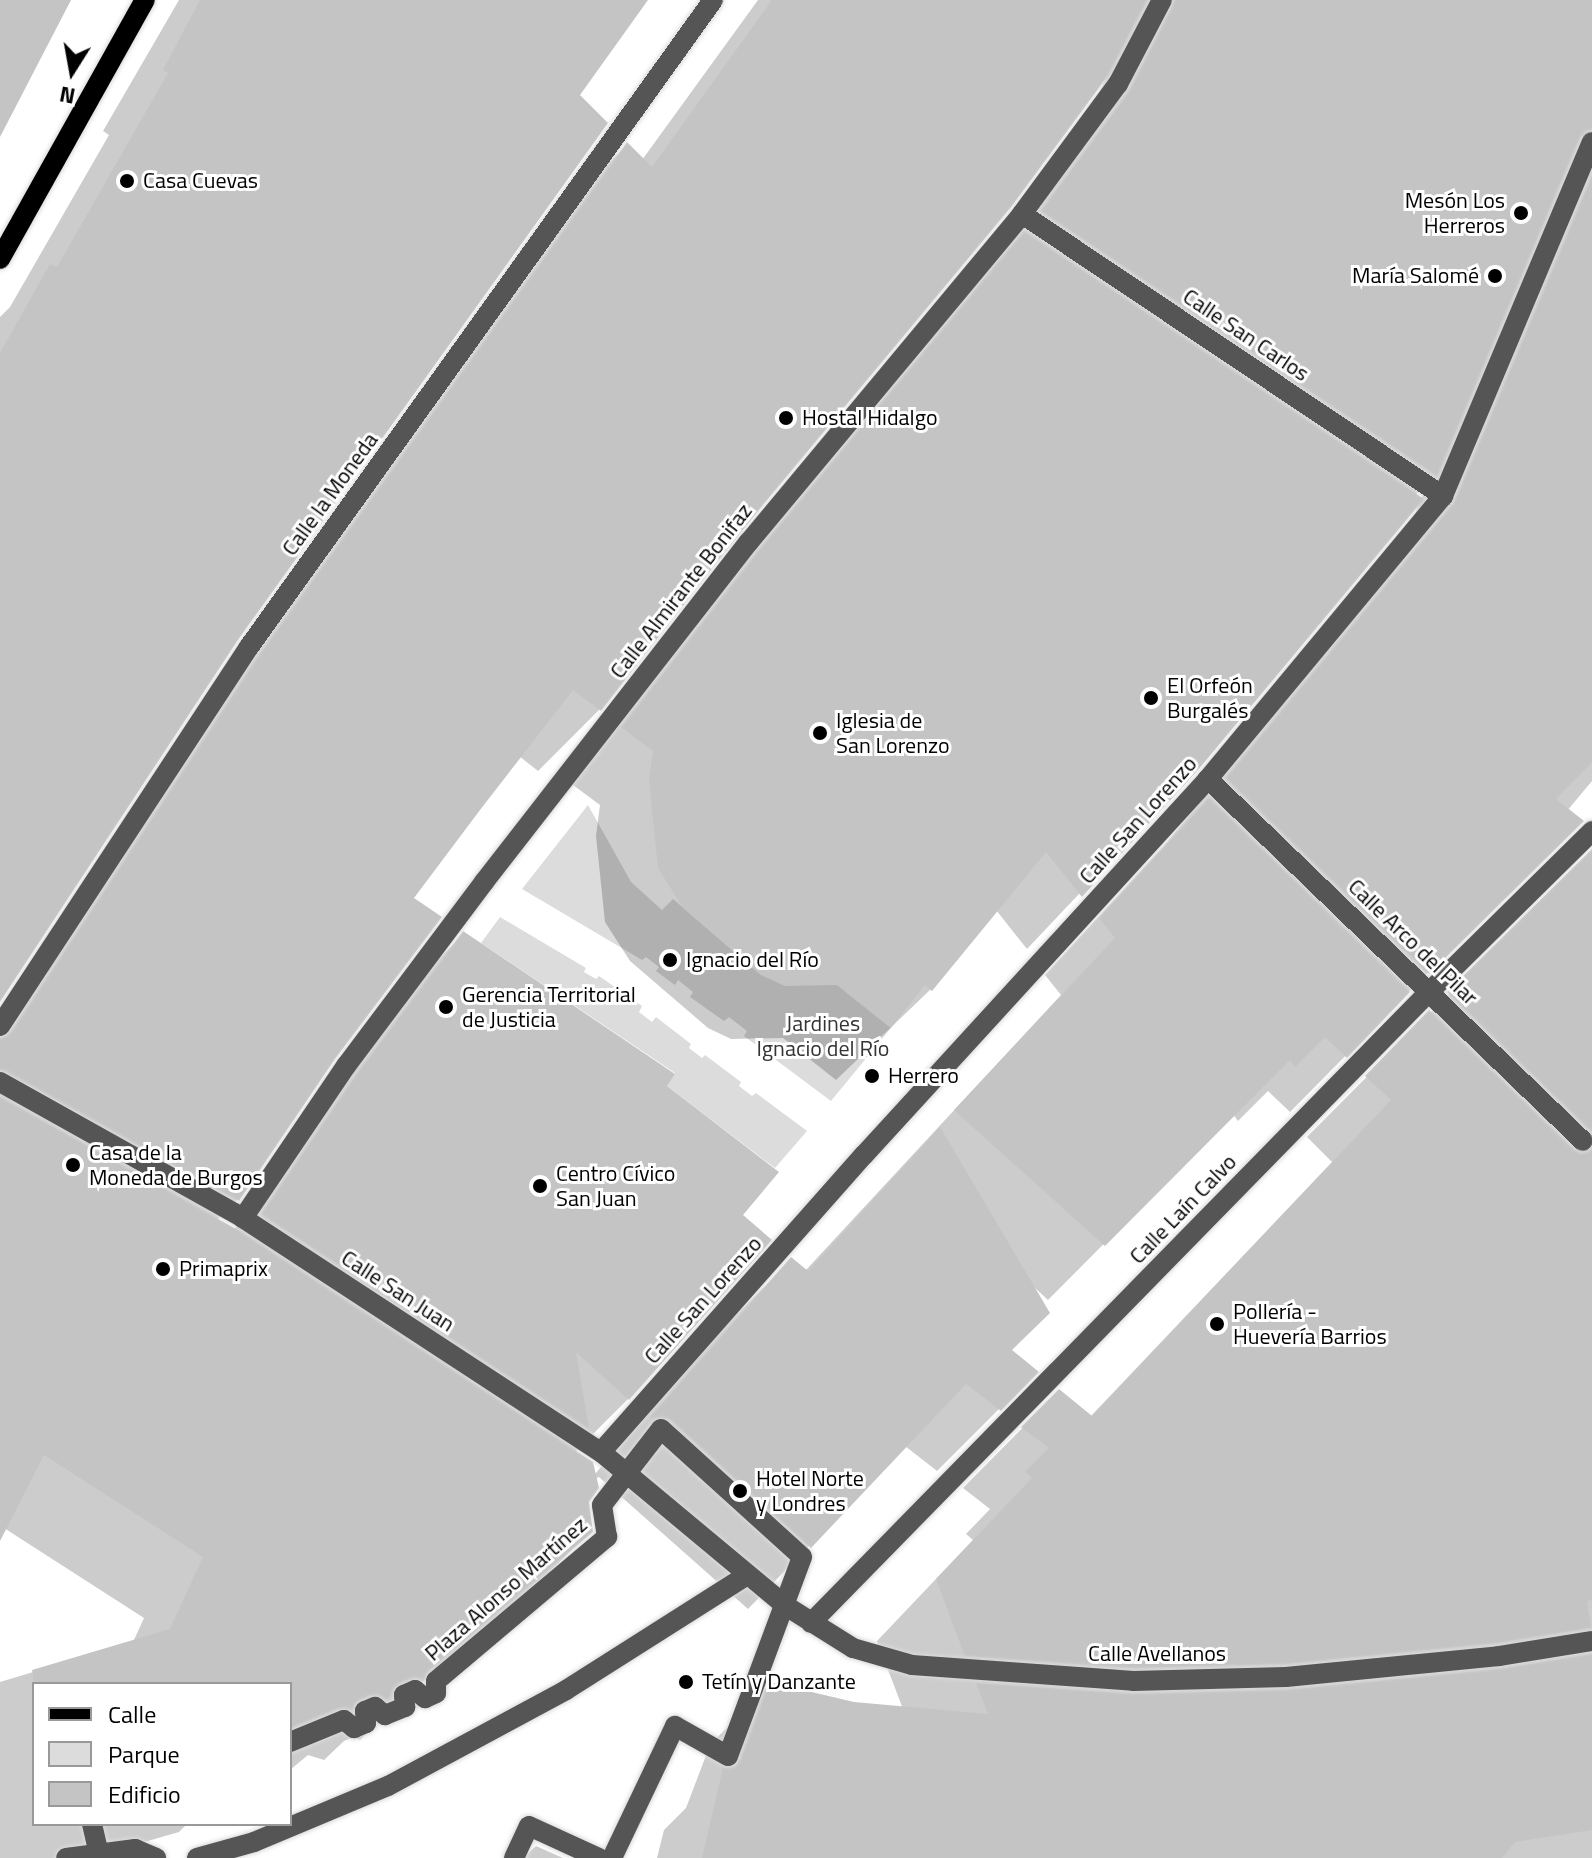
<!DOCTYPE html>
<html>
<head>
<meta charset="utf-8">
<style>
  body { margin:0 }
  #map { position:relative; width:1592px; height:1858px; overflow:hidden; background:#fff; font-family:"Titillium Web",sans-serif }
  div>[style] { position:absolute }
  [style*='--x'] { left:calc(var(--x)*1px); top:calc(var(--y)*1px); width:calc(var(--w)*1px); rotate:calc(var(--a)*1deg) }
  .green>* { inset:0; background:#dcdcdc }
  .shadow>* { inset:0; background:#0003 }
  .building>* { inset:0; background:#c4c4c4 }
  .roads { filter:drop-shadow(0 0 2px #dbdbdb) drop-shadow(0 0 2px #dbdbdb) }
  .minor>* { height:20px; margin:-10px; padding:0 10px; transform-origin:10px; border-radius:10px; background:#555 }
  .major>* { height:20px; margin:-10px; padding:0 10px; transform-origin:10px; border-radius:10px; background:#000 }
  .dots>* { width:22px; height:22px; translate:-50% -50%; box-sizing:border-box; border:4px solid #fff; border-radius:50% }
  span { translate:-50% -50%; white-space:nowrap; text-align:center; line-height:1.15; -webkit-text-stroke:6px #fff; paint-order:stroke }
  .poi-label { font-size:22px; color:#000 }
  .left { translate:0 -50%; text-align:left }
  .right { translate:-100% -50%; text-align:right }
  .street-label { font-size:22px; color:#000 }
  .park-label { font-size:22px; color:#333 }
  .legend { position:absolute; left:32px; top:1682px; width:260px; height:144px; box-sizing:border-box; background:#fff; border:2px solid #999; margin:0; padding:10px 14px; list-style:none; font-size:24px; color:#000 }
  .legend li { display:flex; align-items:center; gap:16px; height:40px }
  .legend b { width:40px; border:2px solid #999 }
  .north { position:absolute; left:32px; top:32px; width:80px; height:80px; -webkit-text-stroke:6px #fff; paint-order:stroke; rotate:191deg; font-size:22px; font-weight:700; line-height:32px; text-align:center; color:#000 }
  .north::after { content:''; display:block; margin:auto; width:28px; height:36px; background:#000; clip-path:polygon(50% 0,100% 100%,50% 72%,0 100%) }
</style>
</head>
<body>
<div id="map">
  <div class="green">
    <i style="clip-path:polygon(588px 805px,631px 882px,662px 910px,673px 899px,761px 975px,837px 985px,891px 1028px,831px 1101px,744px 1036px,747px 1031px,729px 1017px,724px 1021px,690px 997px,693px 992px,678px 980px,675px 985px,656px 971px,659px 967px,646px 957px,642px 960px,522px 889px)"></i>
    <i style="clip-path:polygon(500px 917px,586px 968px,584px 972px,596px 979px,599px 976px,642px 1006px,639px 1012px,652px 1022px,656px 1017px,691px 1044px,689px 1048px,702px 1058px,705px 1055px,741px 1082px,739px 1086px,752px 1096px,756px 1093px,807px 1131px,775px 1168px,667px 1086px,675px 1073px,481px 943px)"></i>
  </div>
  <div class="shadow">
    <i style="clip-path:polygon(179px 0,645px 0,577px 95px,237px 639px,0 999px,0 317px,10px 307px,109px 135px,103px 131px)"></i>
    <i style="clip-path:polygon(evenodd,758px 0,1592px 0,1592px 781px,1453px 947px,1290px 1112px,1268px 1091px,1238px 1121px,1233px 1114px,1048px 1300px,1033px 1286px,1010px 1351px,1036px 1372px,937px 1471px,905px 1446px,748px 1609px,599px 1477px,595px 1479px,587px 1502px,591px 1531px,529px 1592px,392px 1708px,360px 1740px,354px 1737px,344px 1741px,324px 1760px,308px 1755px,290px 1770px,290px 1684px,34px 1684px,34px 1824px,187px 1824px,179px 1832px,89px 1858px,0 1858px,0 1682px,133px 1642px,144px 1618px,4px 1528px,0 1537px,0 1021px,566px 206px,627px 145px,642px 160px,758px 0,1110px 70px,1069px 153px,569px 782px,600px 805px,596px 836px,605px 922px,630px 961px,708px 1028px,731px 1039px,783px 1038px,836px 1080px,930px 990px,996px 910px,1027px 949px,1197px 769px,1420px 501px,1394px 566px,1168px 841px,1045px 975px,1061px 995px,805px 1271px,791px 1260px,729px 1322px,594px 1475px,574px 1453px,628px 1399px,740px 1215px,664px 1086px,464px 934px,408px 989px,301px 1132px,234px 1230px,217px 1220px,237px 1200px,334px 1057px,411px 899px,519px 756px,538px 771px,599px 710px,1110px 70px,758px 0,1428px 483px,1421px 499px,1415px 495px,1428px 483px)"></i>
    <i style="clip-path:polygon(1592px 903px,1592px 1858px,657px 1858px,664px 1830px,686px 1808px,710px 1745px,770px 1684px,854px 1704px,903px 1709px,877px 1641px,973px 1540px,966px 1534px,990px 1509px,963px 1488px,1059px 1391px,1090px 1417px,1332px 1162px,1307px 1137px,1474px 969px)"></i>
    <i style="clip-path:polygon(536px 1846px,563px 1858px,523px 1858px)"></i>
  </div>
  <div class="building">
    <i style="clip-path:polygon(0 0,71px 0,0 137px)"></i>
    <i style="clip-path:polygon(200px 0,648px 0,580px 95px,608px 123px,238px 640px,0 1002px,0 353px,50px 264px,57px 267px,168px 73px,163px 70px)"></i>
    <i style="clip-path:polygon(772px 0,1147px 0,1107px 77px,1012px 206px,739px 534px,601px 711px,573px 690px,480px 810px,414px 898px,442px 917px,335px 1059px,239px 1201px,0 1069px,0 1039px,11px 1033px,260px 654px,627px 142px,652px 167px)"></i>
    <i style="clip-path:polygon(1175px 0,1592px 0,1592px 129px,1580px 137px,1437px 476px,1041px 211px,1129px 92px)"></i>
    <i style="clip-path:polygon(1592px 176px,1592px 762px,1556px 799px,1584px 821px,1429px 974px,1226px 778px,1454px 503px)"></i>
    <i style="clip-path:polygon(1024px 231px,1424px 499px,1198px 770px,1082px 897px,1046px 852px,932px 991px,925px 985px,891px 1028px,837px 985px,785px 986px,761px 975px,683px 908px,658px 868px,649px 781px,653px 751px,621px 727px,759px 550px)"></i>
    <i style="clip-path:polygon(1209px 798px,1410px 992px,1347px 1058px,1325px 1037px,1295px 1067px,1290px 1060px,1105px 1246px,954px 1110px,1115px 938px,1099px 918px)"></i>
    <i style="clip-path:polygon(1592px 849px,1592px 1132px,1447px 992px)"></i>
    <i style="clip-path:polygon(463px 931px,675px 1074px,667px 1086px,779px 1172px,743px 1215px,772px 1240px,629px 1400px,576px 1352px,589px 1429px,261px 1214px,357px 1074px)"></i>
    <i style="clip-path:polygon(1429px 1010px,1574px 1150px,1581px 1154px,1592px 1150px,1592px 1600px,1587px 1601px,1591px 1628px,1497px 1643px,1285px 1664px,1133px 1668px,965px 1656px,936px 1579px,1032px 1478px,1025px 1472px,1049px 1448px,1021px 1427px,1059px 1389px,1092px 1416px,1391px 1100px,1365px 1076px)"></i>
    <i style="clip-path:polygon(0 1097px,236px 1229px,593px 1462px,599px 1488px,589px 1502px,593px 1532px,428px 1671px,423px 1680px,416px 1677px,399px 1683px,387px 1700px,370px 1695px,355px 1703px,352px 1710px,339px 1708px,290px 1728px,290px 1684px,34px 1684px,32px 1670px,170px 1629px,203px 1557px,44px 1455px,0 1541px)"></i>
    <i style="clip-path:polygon(940px 1127px,1050px 1313px,1012px 1350px,1039px 1372px,1001px 1411px,966px 1384px,811px 1548px,670px 1419px,649px 1418px,791px 1257px,808px 1271px)"></i>
    <i style="clip-path:polygon(1592px 1654px,1592px 1830px,1515px 1842px,1502px 1858px,702px 1858px,723px 1768px,735px 1767px,740px 1761px,769px 1682px,854px 1702px,988px 1714px,976px 1683px,1132px 1694px,1286px 1690px,1500px 1669px)"></i>
  </div>
  <div class="roads">
    <div class="minor">
      <i style="--x:1022;--y:214;--w:507;--a:33.82"></i>
      <i style="--x:1208;--y:779;--w:521;--a:43.99"></i>
      <i style="--x:0;--y:1026;--w:453;--a:-56.7"></i>
      <i style="--x:249;--y:647;--w:796;--a:-54.35"></i>
      <i style="--x:0;--y:1082;--w:278;--a:29.2"></i>
      <i style="--x:243;--y:1218;--w:428;--a:33.2"></i>
      <i style="--x:601;--y:1452;--w:241;--a:39.8"></i>
      <i style="--x:786;--y:1606;--w:79;--a:32.1"></i>
      <i style="--x:853;--y:1648;--w:61;--a:16.1"></i>
      <i style="--x:912;--y:1665;--w:222;--a:4.1"></i>
      <i style="--x:1133;--y:1681;--w:153;--a:-1.5"></i>
      <i style="--x:1286;--y:1677;--w:214;--a:-5.6"></i>
      <i style="--x:1499;--y:1656;--w:94;--a:-9.2"></i>
      <i style="--x:243;--y:1218;--w:184;--a:-55.9"></i>
      <i style="--x:346;--y:1066;--w:230;--a:-53.1"></i>
      <i style="--x:484;--y:882;--w:431;--a:-52.1"></i>
      <i style="--x:749;--y:542;--w:427;--a:-50.2"></i>
      <i style="--x:1022;--y:214;--w:162;--a:-53.6"></i>
      <i style="--x:1118;--y:84;--w:95;--a:-62.4"></i>
      <i style="--x:601;--y:1452;--w:397;--a:-48.5"></i>
      <i style="--x:864;--y:1155;--w:510;--a:-47.54"></i>
      <i style="--x:1208;--y:779;--w:368;--a:-50.3"></i>
      <i style="--x:1443;--y:496;--w:384;--a:-67.2"></i>
      <i style="--x:811;--y:1623;--w:885;--a:-45.6"></i>
      <i style="--x:1430;--y:991;--w:228;--a:-44.6"></i>
      <i style="--x:290;--y:1742;--w:58;--a:-22.2"></i>
      <i style="--x:344;--y:1720;--w:13;--a:39"></i>
      <i style="--x:354;--y:1728;--w:13;--a:-23"></i>
      <i style="--x:366;--y:1723;--w:12;--a:-95"></i>
      <i style="--x:365;--y:1711;--w:11;--a:-22"></i>
      <i style="--x:375;--y:1707;--w:13;--a:39"></i>
      <i style="--x:385;--y:1715;--w:22;--a:-22"></i>
      <i style="--x:405;--y:1707;--w:12;--a:-95"></i>
      <i style="--x:404;--y:1695;--w:12;--a:-24"></i>
      <i style="--x:415;--y:1690;--w:13;--a:39"></i>
      <i style="--x:425;--y:1698;--w:12;--a:-24"></i>
      <i style="--x:436;--y:1693;--w:12;--a:-90"></i>
      <i style="--x:436;--y:1681;--w:224;--a:-40.1"></i>
      <i style="--x:607;--y:1537;--w:32;--a:-99"></i>
      <i style="--x:602;--y:1505;--w:96;--a:-52.2"></i>
      <i style="--x:661;--y:1429;--w:190;--a:42.2"></i>
      <i style="--x:802;--y:1557;--w:212;--a:110.4"></i>
      <i style="--x:728;--y:1756;--w:61;--a:-150.5"></i>
      <i style="--x:675;--y:1726;--w:146;--a:115.5"></i>
      <i style="--x:92;--y:1824;--w:35;--a:77"></i>
      <i style="--x:66;--y:1858;--w:70;--a:-7.4"></i>
      <i style="--x:135;--y:1849;--w:23;--a:23"></i>
      <i style="--x:197;--y:1858;--w:59;--a:-15.7"></i>
      <i style="--x:254;--y:1842;--w:145;--a:-22.7"></i>
      <i style="--x:388;--y:1786;--w:202;--a:-28.3"></i>
      <i style="--x:566;--y:1690;--w:214;--a:-32.4"></i>
      <i style="--x:514;--y:1858;--w:35;--a:-65"></i>
      <i style="--x:529;--y:1826;--w:77;--a:24.6"></i>
    </div>
    <div class="major">
      <i style="--x:0;--y:259;--w:297;--a:-60.8"></i>
    </div>
  </div>
  <div class="dots">
    <i style="left:127px;top:181px;background:#000"></i>
    <i style="left:1521px;top:213px;background:#000"></i>
    <i style="left:1495px;top:276px;background:#000"></i>
    <i style="left:786px;top:418px;background:#000"></i>
    <i style="left:1151px;top:698px;background:#000"></i>
    <i style="left:820px;top:733px;background:#000"></i>
    <i style="left:670px;top:960px;background:#000"></i>
    <i style="left:446px;top:1007px;background:#000"></i>
    <i style="left:872px;top:1076px;background:#000"></i>
    <i style="left:73px;top:1165px;background:#000"></i>
    <i style="left:540px;top:1186px;background:#000"></i>
    <i style="left:163px;top:1269px;background:#000"></i>
    <i style="left:1217px;top:1324px;background:#000"></i>
    <i style="left:740px;top:1491px;background:#000"></i>
    <i style="left:686px;top:1682px;background:#000"></i>
  </div>
  <div class="poi-label">
    <span class="left" style="left:143px;top:181px">Casa Cuevas</span>
    <span class="right" style="left:1505px;top:213px">Mesón Los<br>Herreros</span>
    <span class="right" style="left:1479px;top:276px">María Salomé</span>
    <span class="left" style="left:802px;top:418px">Hostal Hidalgo</span>
    <span class="left" style="left:1167px;top:698px">El Orfeón<br>Burgalés</span>
    <span class="left" style="left:836px;top:733px">Iglesia de<br>San Lorenzo</span>
    <span class="left" style="left:686px;top:960px">Ignacio del Río</span>
    <span class="left" style="left:462px;top:1007px">Gerencia Territorial<br>de Justicia</span>
    <span class="left" style="left:888px;top:1076px">Herrero</span>
    <span class="left" style="left:89px;top:1165px">Casa de la<br>Moneda de Burgos</span>
    <span class="left" style="left:556px;top:1186px">Centro Cívico<br>San Juan</span>
    <span class="left" style="left:179px;top:1269px">Primaprix</span>
    <span class="left" style="left:1233px;top:1324px">Pollería -<br>Huevería Barrios</span>
    <span class="left" style="left:756px;top:1491px">Hotel Norte<br>y Londres</span>
    <span class="left" style="left:702px;top:1682px">Tetín y Danzante</span>
  </div>
  <div class="street-label">
    <span style="left:1246px;top:335px;rotate:34deg">Calle San Carlos</span>
    <span style="left:330px;top:494px;rotate:-54deg">Calle la Moneda</span>
    <span style="left:681px;top:591px;rotate:-52deg">Calle Almirante Bonifaz</span>
    <span style="left:1138px;top:820px;rotate:-48deg">Calle San Lorenzo</span>
    <span style="left:1413px;top:942px;rotate:44deg">Calle Arco del Pilar</span>
    <span style="left:1183px;top:1209px;rotate:-46deg">Calle Laín Calvo</span>
    <span style="left:398px;top:1291px;rotate:33deg">Calle San Juan</span>
    <span style="left:703px;top:1300px;rotate:-48deg">Calle San Lorenzo</span>
    <span style="left:506px;top:1589px;rotate:-41deg">Plaza Alonso Martínez</span>
    <span style="left:1157px;top:1654px">Calle Avellanos</span>
  </div>
  <div class="park-label">
    <span style="left:823px;top:1036px">Jardines<br>Ignacio del Río</span>
  </div>
  <ul class="legend">
  <li><b style="height:10px;background:#000"></b>Calle</li>
  <li><b style="height:22px;background:#dcdcdc"></b>Parque</li>
  <li><b style="height:22px;background:#c4c4c4"></b>Edificio</li>
  </ul>
  <div class="north">N</div>
</div>
</body>
</html>
